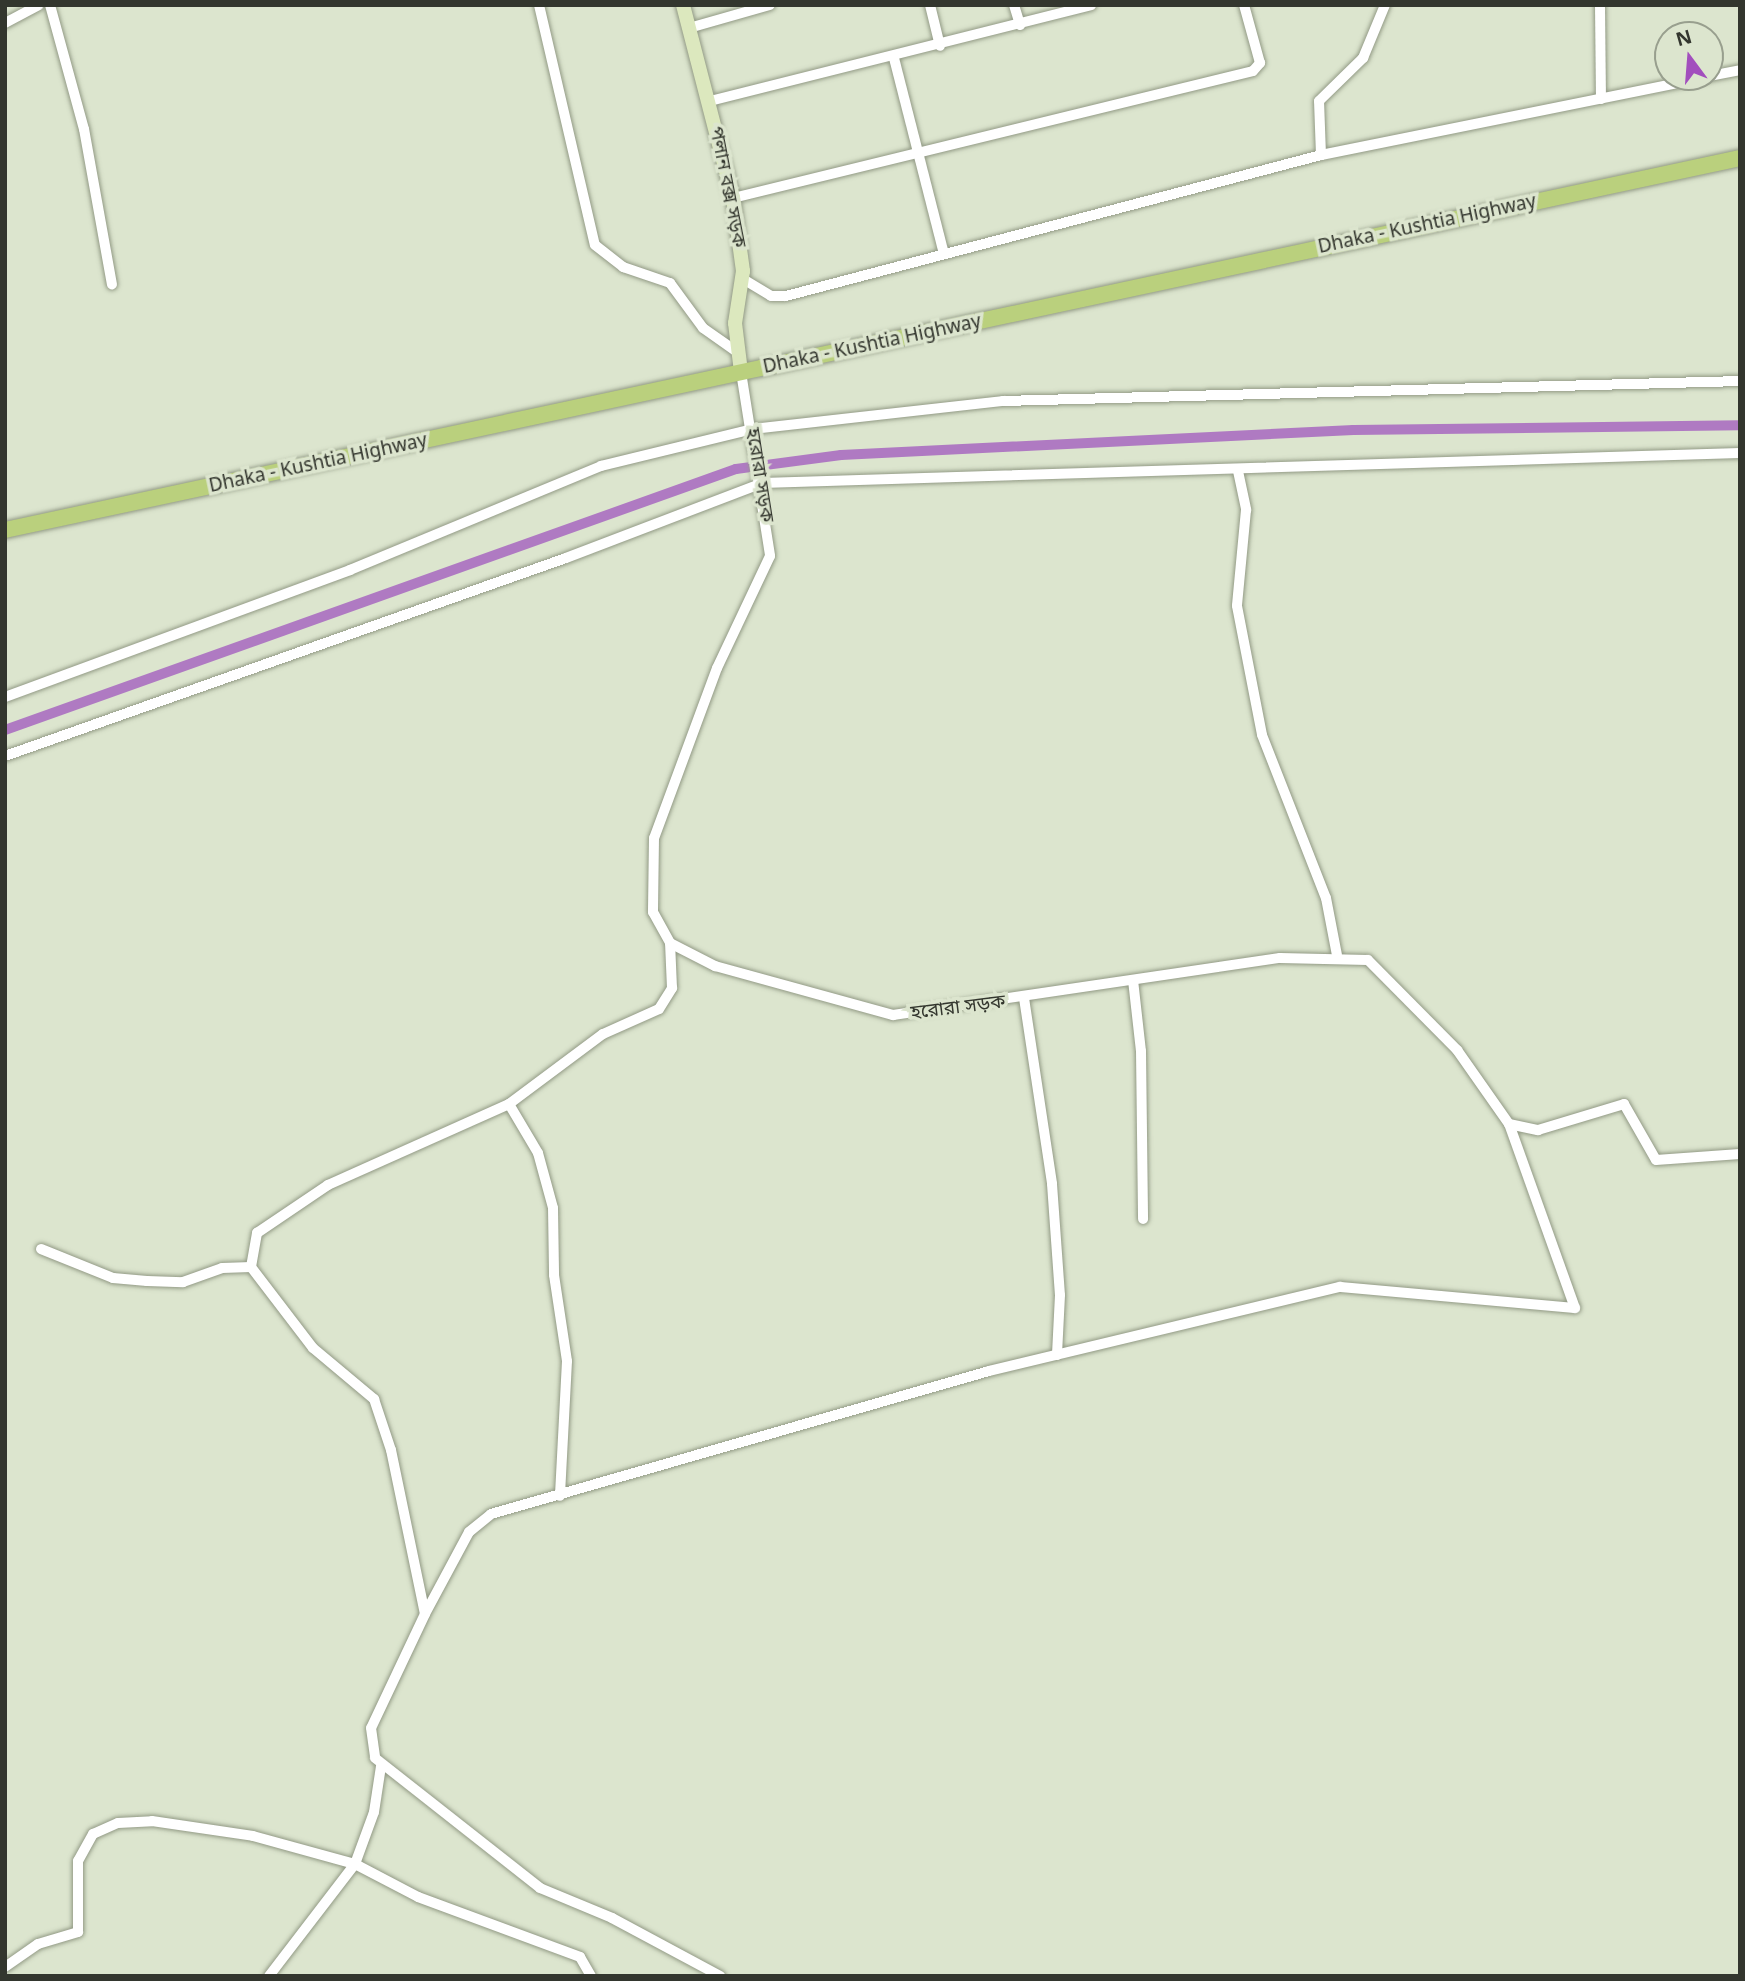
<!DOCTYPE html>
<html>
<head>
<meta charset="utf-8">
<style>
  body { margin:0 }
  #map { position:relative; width:1745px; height:1981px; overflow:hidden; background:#dce5ce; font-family:"Noto Sans","Noto Sans Bengali",sans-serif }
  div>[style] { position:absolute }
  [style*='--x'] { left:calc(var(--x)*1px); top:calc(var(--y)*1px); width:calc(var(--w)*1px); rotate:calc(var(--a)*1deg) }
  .canal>* { height:10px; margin:-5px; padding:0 5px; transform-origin:5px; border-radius:5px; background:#af7ac2 }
  .roads { filter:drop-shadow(0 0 2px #929a85) drop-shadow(0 0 2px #929a85) }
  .minor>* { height:10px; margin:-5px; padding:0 5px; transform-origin:5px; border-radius:5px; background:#fff }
  .secondary>* { height:14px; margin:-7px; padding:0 7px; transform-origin:7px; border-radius:7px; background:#dce8be }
  .primary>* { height:16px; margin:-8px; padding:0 8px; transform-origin:8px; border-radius:8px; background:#bad07d }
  span { translate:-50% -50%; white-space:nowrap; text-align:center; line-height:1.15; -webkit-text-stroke:7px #dce5ce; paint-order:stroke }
  .street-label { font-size:19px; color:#33362e }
  .frame { position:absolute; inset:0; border:7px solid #33362e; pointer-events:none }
  .north { position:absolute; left:1654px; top:21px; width:70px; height:70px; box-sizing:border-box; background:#dce5ce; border:2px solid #989f8e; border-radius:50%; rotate:344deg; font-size:19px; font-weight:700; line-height:28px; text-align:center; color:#33362e }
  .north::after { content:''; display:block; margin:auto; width:24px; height:32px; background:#a24ebd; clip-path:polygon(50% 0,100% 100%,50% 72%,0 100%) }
</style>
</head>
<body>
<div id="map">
  <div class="canal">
    <i style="--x:5;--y:730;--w:776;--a:-19.65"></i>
    <i style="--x:736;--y:469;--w:106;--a:-7.6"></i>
    <i style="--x:841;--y:455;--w:513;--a:-2.8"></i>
    <i style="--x:1353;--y:430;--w:387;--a:-0.7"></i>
  </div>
  <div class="roads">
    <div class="minor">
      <i style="--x:50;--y:5;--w:129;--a:74.7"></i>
      <i style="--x:84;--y:129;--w:158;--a:79.8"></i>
      <i style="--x:539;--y:5;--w:246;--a:76.9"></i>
      <i style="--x:595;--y:245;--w:36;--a:38"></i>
      <i style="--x:623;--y:267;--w:50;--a:18.8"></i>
      <i style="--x:670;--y:283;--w:56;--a:53.7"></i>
      <i style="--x:703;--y:328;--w:42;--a:35.2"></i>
      <i style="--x:930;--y:5;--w:42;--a:76.3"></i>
      <i style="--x:1014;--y:5;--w:21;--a:73"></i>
      <i style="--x:1600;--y:5;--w:94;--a:89.4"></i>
      <i style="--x:5;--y:23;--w:38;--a:-28"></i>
      <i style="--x:689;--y:28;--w:84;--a:-15.9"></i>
      <i style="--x:894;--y:58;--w:202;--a:75.7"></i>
      <i style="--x:1710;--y:76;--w:31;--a:-11"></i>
      <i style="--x:710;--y:101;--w:393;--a:-14.1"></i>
      <i style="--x:1321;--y:155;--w:54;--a:-92.1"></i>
      <i style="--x:1319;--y:101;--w:62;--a:-44.3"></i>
      <i style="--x:1363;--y:58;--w:57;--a:-67.5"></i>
      <i style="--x:733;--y:198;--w:535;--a:-13.72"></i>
      <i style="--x:1253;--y:71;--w:11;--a:-49"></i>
      <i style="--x:1260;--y:63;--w:60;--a:-105.4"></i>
      <i style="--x:743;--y:279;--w:33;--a:31"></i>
      <i style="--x:771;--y:296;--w:15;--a:0"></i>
      <i style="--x:786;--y:296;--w:553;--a:-14.76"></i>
      <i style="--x:1321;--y:155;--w:394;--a:-11.4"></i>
      <i style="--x:741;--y:372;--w:186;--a:81"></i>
      <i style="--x:770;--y:556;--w:124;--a:115.3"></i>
      <i style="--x:717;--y:668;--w:181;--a:110.3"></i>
      <i style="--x:654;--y:838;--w:74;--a:90.8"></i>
      <i style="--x:653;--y:912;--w:35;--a:61"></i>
      <i style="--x:670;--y:943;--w:51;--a:27.1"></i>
      <i style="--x:715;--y:966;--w:185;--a:15.4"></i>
      <i style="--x:893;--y:1015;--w:391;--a:-8.4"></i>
      <i style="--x:1280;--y:958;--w:88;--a:1.3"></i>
      <i style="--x:1368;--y:960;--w:127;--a:45.3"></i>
      <i style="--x:1457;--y:1050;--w:90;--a:54.9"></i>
      <i style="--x:1509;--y:1124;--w:30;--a:12"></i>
      <i style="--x:1538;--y:1130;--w:90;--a:-16.8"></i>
      <i style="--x:1624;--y:1104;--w:64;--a:60.3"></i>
      <i style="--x:1656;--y:1160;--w:84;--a:-4.1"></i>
      <i style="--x:1238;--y:471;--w:40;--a:78"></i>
      <i style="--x:1246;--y:510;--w:96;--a:95.4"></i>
      <i style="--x:1237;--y:606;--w:131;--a:79"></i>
      <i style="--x:1262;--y:735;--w:175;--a:68.6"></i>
      <i style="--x:1326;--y:898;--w:58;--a:79.1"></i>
      <i style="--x:5;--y:697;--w:368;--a:-20.2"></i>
      <i style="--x:350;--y:570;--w:272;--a:-22.5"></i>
      <i style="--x:601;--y:466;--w:156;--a:-13.7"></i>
      <i style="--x:753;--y:429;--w:252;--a:-6.4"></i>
      <i style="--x:1003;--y:401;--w:737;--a:-1.55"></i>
      <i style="--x:5;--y:756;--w:595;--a:-19.44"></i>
      <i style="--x:566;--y:558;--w:210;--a:-20.9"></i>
      <i style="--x:762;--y:483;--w:978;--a:-1.76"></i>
      <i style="--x:1133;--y:980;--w:71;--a:83.6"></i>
      <i style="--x:1141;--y:1051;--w:168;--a:89.3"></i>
      <i style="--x:1024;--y:998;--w:188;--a:81.4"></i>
      <i style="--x:1052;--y:1184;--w:111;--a:85.9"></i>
      <i style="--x:1060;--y:1295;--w:60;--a:92.9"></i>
      <i style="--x:509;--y:1104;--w:57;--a:59.4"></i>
      <i style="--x:538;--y:1153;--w:57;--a:74.7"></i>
      <i style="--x:553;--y:1208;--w:67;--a:89.1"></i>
      <i style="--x:554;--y:1275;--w:87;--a:81.4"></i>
      <i style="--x:567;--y:1361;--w:135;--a:93"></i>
      <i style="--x:41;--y:1249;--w:78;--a:21.9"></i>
      <i style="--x:113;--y:1278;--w:34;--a:5"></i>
      <i style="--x:147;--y:1281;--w:36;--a:2"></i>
      <i style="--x:183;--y:1282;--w:41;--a:-19.7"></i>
      <i style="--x:222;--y:1268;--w:29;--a:-2"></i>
      <i style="--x:251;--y:1267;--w:35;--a:-80"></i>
      <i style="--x:257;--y:1233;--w:86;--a:-34.1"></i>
      <i style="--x:328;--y:1185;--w:198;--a:-24.1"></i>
      <i style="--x:509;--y:1104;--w:117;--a:-36.7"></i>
      <i style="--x:603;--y:1034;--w:61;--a:-24.1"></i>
      <i style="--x:659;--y:1009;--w:25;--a:-58"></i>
      <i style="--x:672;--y:988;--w:45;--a:-92.5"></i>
      <i style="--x:251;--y:1267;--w:102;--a:52.6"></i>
      <i style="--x:313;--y:1348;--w:80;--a:39.9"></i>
      <i style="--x:374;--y:1399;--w:54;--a:71.6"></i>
      <i style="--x:391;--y:1450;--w:167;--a:78.3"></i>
      <i style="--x:425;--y:1614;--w:126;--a:115.3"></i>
      <i style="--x:371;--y:1728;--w:30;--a:82"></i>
      <i style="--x:375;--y:1758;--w:210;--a:38.2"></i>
      <i style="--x:540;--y:1888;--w:78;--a:22.6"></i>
      <i style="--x:612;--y:1918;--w:123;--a:28.2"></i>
      <i style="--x:425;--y:1614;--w:93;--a:-61.8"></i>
      <i style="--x:469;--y:1532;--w:28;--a:-39"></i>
      <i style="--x:491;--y:1514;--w:518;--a:-16.02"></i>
      <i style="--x:989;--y:1371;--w:361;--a:-13.5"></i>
      <i style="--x:1340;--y:1287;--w:236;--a:5.1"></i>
      <i style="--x:1575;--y:1308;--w:195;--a:-109.7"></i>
      <i style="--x:5;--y:1967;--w:40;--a:-34.9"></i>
      <i style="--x:38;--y:1944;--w:42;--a:-16.7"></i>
      <i style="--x:78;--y:1932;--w:71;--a:-90"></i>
      <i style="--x:78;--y:1861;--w:31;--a:-61"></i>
      <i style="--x:93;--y:1834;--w:27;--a:-24"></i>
      <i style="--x:118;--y:1823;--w:34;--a:-3"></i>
      <i style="--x:152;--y:1821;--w:102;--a:8.4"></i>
      <i style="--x:253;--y:1836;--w:106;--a:15.4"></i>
      <i style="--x:355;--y:1864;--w:71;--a:27.6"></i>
      <i style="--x:418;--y:1897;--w:173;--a:20.3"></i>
      <i style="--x:580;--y:1957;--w:22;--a:60"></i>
      <i style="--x:269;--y:1976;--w:141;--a:-52.5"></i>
      <i style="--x:355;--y:1864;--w:55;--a:-69.9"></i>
      <i style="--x:374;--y:1812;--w:47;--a:-81.3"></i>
    </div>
    <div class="secondary">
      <i style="--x:683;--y:5;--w:199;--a:75.5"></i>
      <i style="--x:733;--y:198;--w:74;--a:82.2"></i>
      <i style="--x:743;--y:271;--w:53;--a:98.7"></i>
      <i style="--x:735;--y:323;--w:49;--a:83"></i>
    </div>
    <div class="primary">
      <i style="--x:5;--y:530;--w:1774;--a:-12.1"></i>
    </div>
  </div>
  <div class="street-label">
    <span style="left:728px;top:187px;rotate:79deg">পলান বক্স সড়ক</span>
    <span style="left:1427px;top:224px;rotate:-12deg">Dhaka - Kushtia Highway</span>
    <span style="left:872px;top:344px;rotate:-12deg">Dhaka - Kushtia Highway</span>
    <span style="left:318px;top:463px;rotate:-12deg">Dhaka - Kushtia Highway</span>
    <span style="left:760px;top:475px;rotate:81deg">হরোরা সড়ক</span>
    <span style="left:958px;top:1007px;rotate:-7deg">হরোরা সড়ক</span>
  </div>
  <div class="frame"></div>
  <div class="north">N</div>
</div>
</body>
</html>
